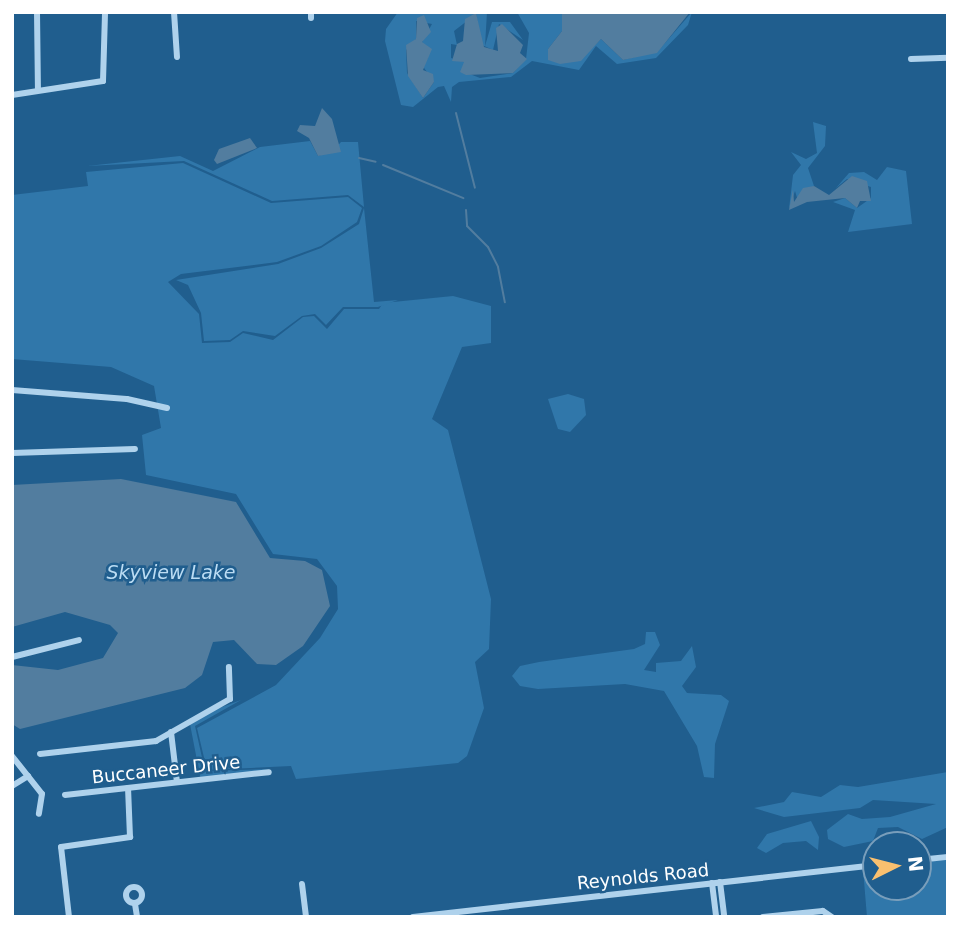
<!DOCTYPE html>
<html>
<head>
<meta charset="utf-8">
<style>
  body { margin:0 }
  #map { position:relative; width:960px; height:929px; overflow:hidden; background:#205e8e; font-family:"DejaVu Sans",sans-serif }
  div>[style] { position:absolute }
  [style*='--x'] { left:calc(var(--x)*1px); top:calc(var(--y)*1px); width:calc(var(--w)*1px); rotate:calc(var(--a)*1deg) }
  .green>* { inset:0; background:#3077aa }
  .water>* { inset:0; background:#527d9f }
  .stream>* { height:2px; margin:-1px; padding:0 1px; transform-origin:1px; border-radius:1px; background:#527d9f }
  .minor>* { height:6px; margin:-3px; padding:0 3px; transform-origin:3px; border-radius:3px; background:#afd2ec }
  .minor>.ring { margin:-3px; padding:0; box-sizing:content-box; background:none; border:6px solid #afd2ec; border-radius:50% }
  span { translate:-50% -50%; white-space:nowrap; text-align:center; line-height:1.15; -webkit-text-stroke:5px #205e8e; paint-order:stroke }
  .street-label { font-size:18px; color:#fff }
  .water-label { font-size:19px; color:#bbdcf3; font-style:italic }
  .frame { position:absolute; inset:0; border:14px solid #fff; pointer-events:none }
  .north { position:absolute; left:862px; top:831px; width:70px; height:70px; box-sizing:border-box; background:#205e8e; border:2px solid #799ebb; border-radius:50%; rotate:84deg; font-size:19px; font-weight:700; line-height:28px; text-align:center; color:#fff }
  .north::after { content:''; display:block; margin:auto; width:24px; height:32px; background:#fac06f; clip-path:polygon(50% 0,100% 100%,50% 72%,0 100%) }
</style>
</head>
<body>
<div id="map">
  <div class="green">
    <i style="clip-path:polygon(evenodd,398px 12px,487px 12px,485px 46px,492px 22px,510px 22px,523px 40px,499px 24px,493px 50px,482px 45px,476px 14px,454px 31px,457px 45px,451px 44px,451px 58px,464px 62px,467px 73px,480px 78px,513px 73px,526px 59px,529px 33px,517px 12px,562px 12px,562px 31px,548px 49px,548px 60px,579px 61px,601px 39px,623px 60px,658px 51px,692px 12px,688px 25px,656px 58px,617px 64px,596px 46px,579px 70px,532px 61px,511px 77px,459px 82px,452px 87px,451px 102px,444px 86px,438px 87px,413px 107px,401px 105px,385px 41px,386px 29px,398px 12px,416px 21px,432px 24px,422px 42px,428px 58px,422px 65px,434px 82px,423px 98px,407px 73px,406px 50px,416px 39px,416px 21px)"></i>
    <i style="clip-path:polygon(813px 122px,826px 126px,825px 146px,808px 168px,814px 186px,798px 201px,795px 191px,789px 209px,793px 175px,801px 165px,791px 152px,806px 159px,817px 153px)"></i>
    <i style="clip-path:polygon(310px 141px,318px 156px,333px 151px,341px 142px,358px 142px,364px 207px,348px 195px,272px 201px,184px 161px,87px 166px,180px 156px,213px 171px,260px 147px)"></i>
    <i style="clip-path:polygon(183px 163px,271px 203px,348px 197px,362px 208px,357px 222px,321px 246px,277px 262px,181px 274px,168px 282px,199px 314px,202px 343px,230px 342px,243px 333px,273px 340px,303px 317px,314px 316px,327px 329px,344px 309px,379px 309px,383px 303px,453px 296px,491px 306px,491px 343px,462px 347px,432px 419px,448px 430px,491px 599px,489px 649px,475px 662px,484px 708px,467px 756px,458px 763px,296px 779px,291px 766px,207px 770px,197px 728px,276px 685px,320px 638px,338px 609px,337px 586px,317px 559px,273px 554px,236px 494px,146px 475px,142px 435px,161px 428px,154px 386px,111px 367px,12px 359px,12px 195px,88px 186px,86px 172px)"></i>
    <i style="clip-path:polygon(887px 167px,906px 171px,912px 224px,848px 232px,855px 210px,833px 202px,845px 198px,857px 208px,871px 198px,871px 187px,847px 179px,836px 188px,849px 173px,864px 172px,877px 180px)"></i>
    <i style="clip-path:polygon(364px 208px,374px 302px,398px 300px,378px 307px,343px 307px,326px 325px,315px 314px,302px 316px,275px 336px,243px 331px,230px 340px,204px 341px,201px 313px,188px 285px,176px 280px,278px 264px,321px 248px,359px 224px)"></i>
    <i style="clip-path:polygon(568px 394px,584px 399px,586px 415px,570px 432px,558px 429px,548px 399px)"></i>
    <i style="clip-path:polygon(646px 632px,655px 632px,660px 645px,644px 670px,656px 672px,656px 663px,681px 661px,692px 646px,696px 667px,682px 686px,687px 693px,721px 695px,729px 701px,715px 744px,714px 778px,704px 777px,697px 746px,664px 691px,625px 684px,538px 689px,520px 686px,512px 676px,520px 666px,539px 662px,634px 649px,645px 644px)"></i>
    <i style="clip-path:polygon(241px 700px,195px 726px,205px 771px,270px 769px,201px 781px,189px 719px)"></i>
    <i style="clip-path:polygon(948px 772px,948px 827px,922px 839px,898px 827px,878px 828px,873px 841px,844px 847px,828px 839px,827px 830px,848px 814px,862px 819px,890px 817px,936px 804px,873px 800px,860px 808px,784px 817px,754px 808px,784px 802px,792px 792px,821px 797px,840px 785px,858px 787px)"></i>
    <i style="clip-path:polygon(811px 821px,819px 837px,818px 850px,806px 841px,783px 843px,766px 853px,757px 848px,767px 834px)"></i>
    <i style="clip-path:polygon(948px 859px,948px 917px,867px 917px,863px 869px,876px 867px,876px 887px,918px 887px,918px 863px)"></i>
  </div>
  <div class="water">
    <i style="clip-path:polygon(562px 12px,690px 12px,657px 53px,623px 60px,601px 39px,581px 61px,560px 64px,548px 60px,548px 49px,562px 31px)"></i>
    <i style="clip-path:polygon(476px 13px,484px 47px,498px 51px,496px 28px,502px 24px,523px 45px,520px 53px,527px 59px,513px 73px,466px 75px,460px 72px,464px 62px,452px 61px,457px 44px,463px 41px,465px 19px)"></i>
    <i style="clip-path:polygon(424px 15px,431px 32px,422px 42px,432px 49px,423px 70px,433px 74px,434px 82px,423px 98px,408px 76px,406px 45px,416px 39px,417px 18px)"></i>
    <i style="clip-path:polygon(322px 108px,332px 119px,341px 152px,318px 156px,309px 138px,297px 131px,300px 125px,315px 126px)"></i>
    <i style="clip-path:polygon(250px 138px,257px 148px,217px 164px,214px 160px,219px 149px)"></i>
    <i style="clip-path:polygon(852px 176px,867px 181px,871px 201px,860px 201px,857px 208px,845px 198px,807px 202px,789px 210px,793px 189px,794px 202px,803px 188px,814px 186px,829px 195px)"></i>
    <i style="clip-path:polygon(121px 479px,236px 502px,270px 558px,305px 561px,322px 570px,330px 606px,303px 646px,276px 665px,257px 664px,234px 640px,213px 642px,202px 675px,185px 688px,20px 729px,12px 724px,12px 665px,58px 670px,103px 658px,118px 633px,110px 625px,65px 612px,12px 627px,12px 485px)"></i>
  </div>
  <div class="stream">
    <i style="--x:456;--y:113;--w:77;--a:75.8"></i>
    <i style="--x:359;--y:158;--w:17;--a:13"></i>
    <i style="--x:383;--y:165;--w:87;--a:22.4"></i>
    <i style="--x:466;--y:210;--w:16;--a:86"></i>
    <i style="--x:467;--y:226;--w:30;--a:45"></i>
    <i style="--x:488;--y:247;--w:22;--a:63"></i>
    <i style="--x:498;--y:267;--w:36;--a:79"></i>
  </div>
  <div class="minor">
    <i style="--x:37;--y:12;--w:77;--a:89.3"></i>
    <i style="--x:174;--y:12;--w:45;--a:86.2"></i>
    <i style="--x:311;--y:12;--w:6;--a:90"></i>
    <i style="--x:911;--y:59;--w:37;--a:-2"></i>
    <i style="--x:12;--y:95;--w:92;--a:-8.7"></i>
    <i style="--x:103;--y:81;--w:69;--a:-88.3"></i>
    <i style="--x:12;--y:390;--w:115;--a:4.5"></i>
    <i style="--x:127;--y:399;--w:41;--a:12.7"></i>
    <i style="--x:12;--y:453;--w:123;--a:-1.9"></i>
    <i style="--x:12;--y:657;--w:69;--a:-14.2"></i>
    <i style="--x:171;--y:732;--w:50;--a:83.2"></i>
    <i style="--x:40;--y:754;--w:117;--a:-6.4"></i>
    <i style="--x:156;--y:741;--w:85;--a:-29.6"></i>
    <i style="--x:230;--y:699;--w:32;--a:-92"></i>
    <i style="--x:12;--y:756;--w:48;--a:51.7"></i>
    <i style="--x:42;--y:794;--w:20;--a:99"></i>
    <i style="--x:12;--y:786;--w:19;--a:-32"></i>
    <i style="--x:65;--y:795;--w:205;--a:-6.4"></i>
    <i style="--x:918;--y:860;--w:30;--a:-6"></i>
    <i style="--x:720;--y:882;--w:35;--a:83"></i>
    <i style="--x:712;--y:883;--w:34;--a:83"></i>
    <i style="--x:302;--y:884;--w:33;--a:83"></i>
    <i class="ring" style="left:126px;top:887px;width:10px;height:10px"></i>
    <i style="--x:135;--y:904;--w:13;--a:81"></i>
    <i style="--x:69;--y:917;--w:70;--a:-96.5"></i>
    <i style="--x:61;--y:847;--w:70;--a:-8.2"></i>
    <i style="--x:130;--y:837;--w:49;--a:-92.3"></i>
    <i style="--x:413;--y:917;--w:466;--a:-6.4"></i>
    <i style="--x:763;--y:917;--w:60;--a:-5.7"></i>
    <i style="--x:823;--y:911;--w:11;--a:34"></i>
  </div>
  <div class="street-label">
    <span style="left:166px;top:770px;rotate:-6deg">Buccaneer Drive</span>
    <span style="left:643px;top:877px;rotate:-6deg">Reynolds Road</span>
  </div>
  <div class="water-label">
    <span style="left:171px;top:573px">Skyview Lake</span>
  </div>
  <div class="frame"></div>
  <div class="north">N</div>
</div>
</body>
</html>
